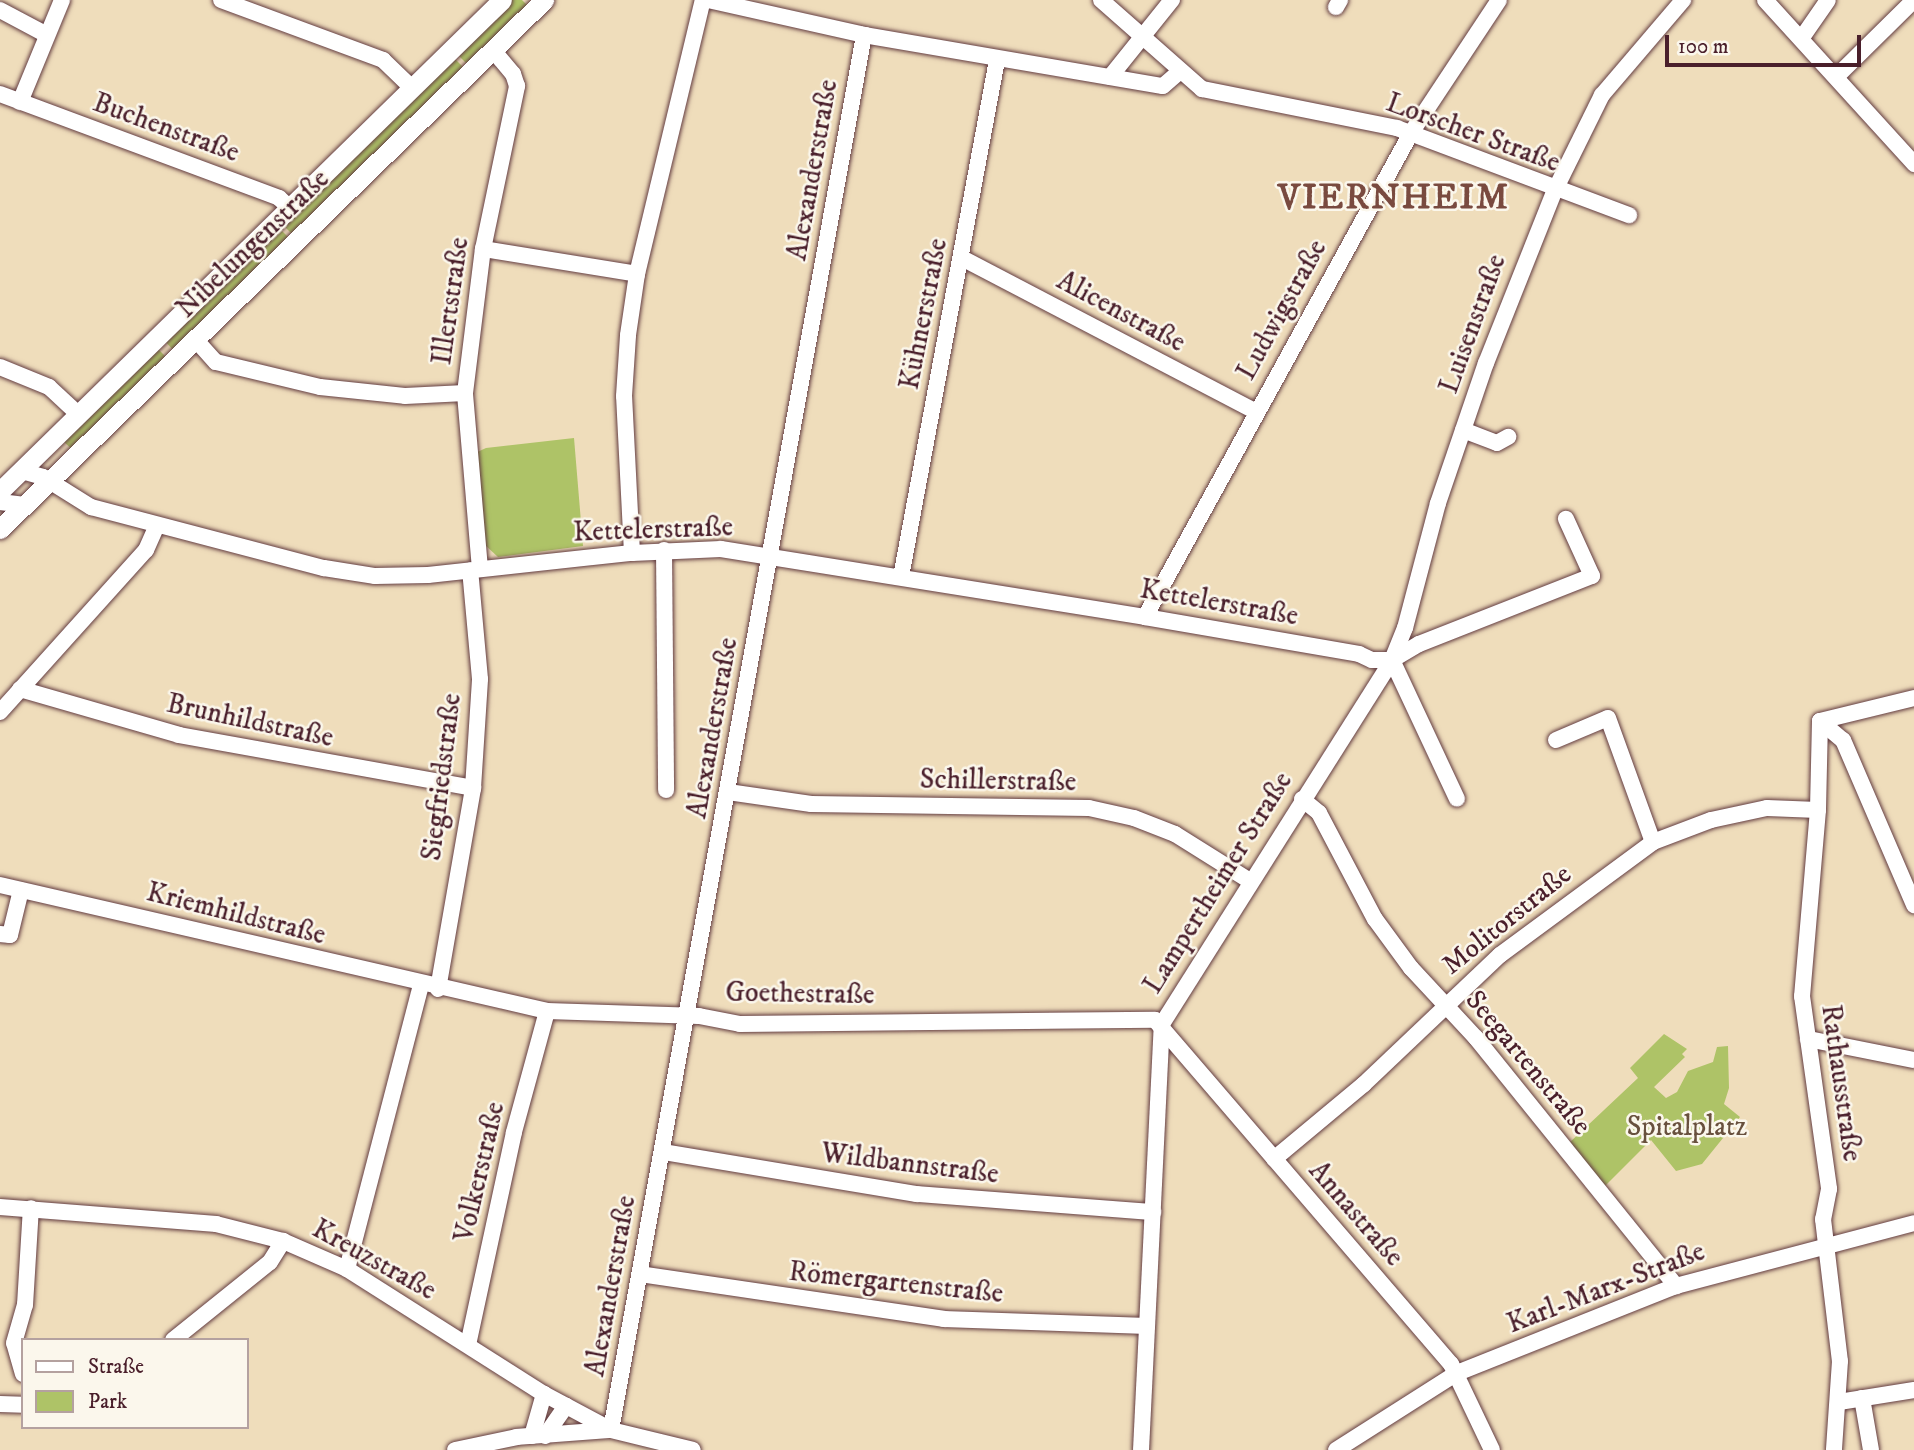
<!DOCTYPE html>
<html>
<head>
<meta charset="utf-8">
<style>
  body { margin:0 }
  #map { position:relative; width:1914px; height:1450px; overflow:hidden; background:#efddbb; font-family:"IM FELL DW Pica",serif }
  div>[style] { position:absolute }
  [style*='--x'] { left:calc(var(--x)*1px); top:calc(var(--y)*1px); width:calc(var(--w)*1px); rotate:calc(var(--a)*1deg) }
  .green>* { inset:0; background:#aec367 }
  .roads { filter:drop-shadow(0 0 2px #633c41) drop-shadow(0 0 2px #633c41) }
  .minor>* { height:16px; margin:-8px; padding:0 8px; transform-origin:8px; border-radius:8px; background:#fff }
  .tertiary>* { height:19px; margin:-9.5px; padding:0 9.5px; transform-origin:9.5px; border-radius:9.5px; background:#fff }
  span { translate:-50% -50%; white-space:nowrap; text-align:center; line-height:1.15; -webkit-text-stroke:5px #fbf7ec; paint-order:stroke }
  .street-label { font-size:28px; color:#4a1f2b }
  .park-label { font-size:28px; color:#68503d }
  .district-label { font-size:35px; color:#794a3f; font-weight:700; letter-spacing:2px }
  .legend { position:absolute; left:21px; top:1338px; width:228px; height:91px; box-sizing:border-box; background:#fbf7ec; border:2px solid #b4a19f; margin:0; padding:9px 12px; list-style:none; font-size:21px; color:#4a1f2b }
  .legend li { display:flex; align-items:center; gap:14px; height:35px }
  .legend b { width:35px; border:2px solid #b4a19f }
  .scale { position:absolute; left:1665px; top:35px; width:196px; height:32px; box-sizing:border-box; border:4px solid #4a1f2b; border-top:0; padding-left:9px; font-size:21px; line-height:24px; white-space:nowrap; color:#4a1f2b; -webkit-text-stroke:5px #fbf7ec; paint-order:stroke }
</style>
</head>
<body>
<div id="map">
  <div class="green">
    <i style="clip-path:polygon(507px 0,522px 0,528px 6px,471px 68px,454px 51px)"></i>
    <i style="clip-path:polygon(451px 55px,467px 71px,296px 238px,280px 222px)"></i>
    <i style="clip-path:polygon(276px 225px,292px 241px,176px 353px,161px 337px)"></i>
    <i style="clip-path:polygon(154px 345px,169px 360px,74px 451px,64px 442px)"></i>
    <i style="clip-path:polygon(574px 438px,583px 546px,498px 557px,485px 545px,473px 454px,486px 448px)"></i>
    <i style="clip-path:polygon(1664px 1034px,1687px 1049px,1682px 1054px,1685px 1057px,1654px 1087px,1666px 1098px,1677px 1092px,1688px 1071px,1713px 1062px,1717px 1047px,1728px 1046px,1729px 1088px,1724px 1104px,1740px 1117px,1702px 1164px,1676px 1171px,1651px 1140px,1605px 1186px,1569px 1143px,1638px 1078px,1630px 1068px)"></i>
  </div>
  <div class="roads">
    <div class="minor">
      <i style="--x:221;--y:0;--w:173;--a:20.3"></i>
      <i style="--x:383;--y:60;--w:40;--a:44"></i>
      <i style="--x:708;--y:0;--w:160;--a:12.6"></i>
      <i style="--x:864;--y:35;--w:303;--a:9.7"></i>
      <i style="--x:1163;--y:86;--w:21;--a:-41"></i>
      <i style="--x:1101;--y:0;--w:135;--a:41.4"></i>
      <i style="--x:1202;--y:89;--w:199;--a:11.3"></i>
      <i style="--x:1397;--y:128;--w:248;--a:20.6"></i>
      <i style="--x:1765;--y:0;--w:222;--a:47.7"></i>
      <i style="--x:1336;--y:7;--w:8;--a:-60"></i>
      <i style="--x:0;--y:10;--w:53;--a:28"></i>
      <i style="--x:1801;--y:39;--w:47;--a:-55.3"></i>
      <i style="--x:1110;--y:77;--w:99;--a:-51.2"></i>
      <i style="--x:1836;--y:77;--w:110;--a:-44.6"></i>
      <i style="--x:0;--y:94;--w:298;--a:20.4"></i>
      <i style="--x:279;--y:198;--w:15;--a:42"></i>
      <i style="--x:20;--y:102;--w:110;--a:-67.6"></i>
      <i style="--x:483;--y:249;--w:156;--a:9.2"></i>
      <i style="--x:962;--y:258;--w:332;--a:27.6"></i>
      <i style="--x:195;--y:339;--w:31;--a:48"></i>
      <i style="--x:216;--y:362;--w:107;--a:13.5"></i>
      <i style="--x:320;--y:387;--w:85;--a:6"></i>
      <i style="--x:405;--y:396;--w:60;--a:-2.9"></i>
      <i style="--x:0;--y:367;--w:53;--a:22.2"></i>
      <i style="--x:49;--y:387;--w:41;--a:43"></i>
      <i style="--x:1463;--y:430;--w:36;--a:21"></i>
      <i style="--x:1497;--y:443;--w:13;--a:-29"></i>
      <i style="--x:22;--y:471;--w:22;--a:16"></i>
      <i style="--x:43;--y:477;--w:57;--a:32"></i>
      <i style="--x:91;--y:507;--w:241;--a:14.7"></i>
      <i style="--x:324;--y:568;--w:52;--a:8.9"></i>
      <i style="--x:375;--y:576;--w:53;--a:-1.1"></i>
      <i style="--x:428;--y:575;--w:205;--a:-6.2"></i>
      <i style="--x:632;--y:553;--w:89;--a:-2.6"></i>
      <i style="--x:721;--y:549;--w:429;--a:9.1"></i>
      <i style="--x:1145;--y:617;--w:217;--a:9.8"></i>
      <i style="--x:1359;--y:654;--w:14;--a:25"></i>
      <i style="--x:1372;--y:660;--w:20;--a:0"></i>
      <i style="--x:1392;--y:660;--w:31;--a:-31"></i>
      <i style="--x:1419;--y:644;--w:186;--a:-21.5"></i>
      <i style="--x:1592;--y:576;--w:63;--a:-114.5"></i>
      <i style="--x:0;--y:502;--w:25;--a:7"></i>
      <i style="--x:664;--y:550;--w:240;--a:89.5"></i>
      <i style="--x:632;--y:553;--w:157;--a:-92.9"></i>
      <i style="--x:624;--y:396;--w:61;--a:-86.2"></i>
      <i style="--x:628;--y:335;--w:62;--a:-81.6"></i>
      <i style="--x:637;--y:274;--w:282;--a:-76.5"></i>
      <i style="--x:480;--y:569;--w:177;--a:-94.9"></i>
      <i style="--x:465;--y:393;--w:145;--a:-82.9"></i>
      <i style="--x:483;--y:249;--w:167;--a:-78.2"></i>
      <i style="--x:517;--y:86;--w:13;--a:-108"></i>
      <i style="--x:513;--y:74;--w:31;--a:-130"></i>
      <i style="--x:901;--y:577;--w:526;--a:-79.48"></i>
      <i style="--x:1145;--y:617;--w:552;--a:-61.21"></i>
      <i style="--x:1411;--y:133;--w:159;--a:-56.5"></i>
      <i style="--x:1392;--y:660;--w:153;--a:64.9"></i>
      <i style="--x:20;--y:689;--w:166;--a:16.1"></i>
      <i style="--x:179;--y:735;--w:299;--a:10.2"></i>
      <i style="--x:0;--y:712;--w:218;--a:-48"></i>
      <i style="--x:146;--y:550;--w:27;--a:-66"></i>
      <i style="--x:1820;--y:721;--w:89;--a:91.3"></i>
      <i style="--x:1818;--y:810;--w:187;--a:94.9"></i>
      <i style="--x:1802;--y:996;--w:195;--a:82"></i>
      <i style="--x:1829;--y:1189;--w:31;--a:101"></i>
      <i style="--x:1823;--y:1219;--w:143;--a:83.2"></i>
      <i style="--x:1840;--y:1361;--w:89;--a:93.9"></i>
      <i style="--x:1820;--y:721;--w:30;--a:40"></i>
      <i style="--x:1843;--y:740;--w:180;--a:66.7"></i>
      <i style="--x:1820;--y:721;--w:97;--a:-13.7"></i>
      <i style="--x:1556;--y:740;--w:56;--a:-22.9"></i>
      <i style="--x:1608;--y:718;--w:132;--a:70.1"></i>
      <i style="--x:728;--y:792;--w:84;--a:8.2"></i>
      <i style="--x:811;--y:804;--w:278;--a:0.8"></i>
      <i style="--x:1089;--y:808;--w:46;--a:12.5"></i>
      <i style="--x:1134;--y:818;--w:44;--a:21.3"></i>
      <i style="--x:1175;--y:834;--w:89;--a:32.1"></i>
      <i style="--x:1302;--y:799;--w:22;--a:39"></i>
      <i style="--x:1319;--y:813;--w:120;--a:62.2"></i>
      <i style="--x:1375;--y:919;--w:61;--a:53.7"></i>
      <i style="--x:1411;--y:968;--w:96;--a:47.1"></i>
      <i style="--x:1476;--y:1038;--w:319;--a:51.1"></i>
      <i style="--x:0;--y:885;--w:561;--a:12.97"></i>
      <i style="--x:547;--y:1011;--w:152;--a:1.9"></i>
      <i style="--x:699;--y:1016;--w:42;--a:11"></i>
      <i style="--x:740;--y:1024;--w:415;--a:-0.6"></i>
      <i style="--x:1155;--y:1020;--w:454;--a:49.3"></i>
      <i style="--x:1451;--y:1364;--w:95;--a:64.5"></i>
      <i style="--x:0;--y:934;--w:10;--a:6"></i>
      <i style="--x:10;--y:935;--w:46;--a:-76.3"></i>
      <i style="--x:438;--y:989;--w:204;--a:-80.1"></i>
      <i style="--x:473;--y:788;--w:109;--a:-86.3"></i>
      <i style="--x:480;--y:679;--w:109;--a:-95.2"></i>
      <i style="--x:1808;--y:1039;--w:108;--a:11.2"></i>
      <i style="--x:663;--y:1152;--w:257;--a:9.4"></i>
      <i style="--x:917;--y:1194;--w:237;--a:4.4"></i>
      <i style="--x:1274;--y:1159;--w:117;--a:-39.8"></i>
      <i style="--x:1364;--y:1084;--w:187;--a:-43.5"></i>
      <i style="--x:1500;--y:955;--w:190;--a:-36.4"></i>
      <i style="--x:1653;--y:842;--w:62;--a:-20.8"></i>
      <i style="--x:1711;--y:820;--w:57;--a:-12.1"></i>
      <i style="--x:1767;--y:808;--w:51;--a:2.2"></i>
      <i style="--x:0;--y:1207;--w:217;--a:4.5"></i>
      <i style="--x:216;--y:1224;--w:69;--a:14.2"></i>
      <i style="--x:283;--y:1241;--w:70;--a:23.6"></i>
      <i style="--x:347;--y:1269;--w:233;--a:32.4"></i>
      <i style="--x:544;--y:1394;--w:76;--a:28.2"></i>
      <i style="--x:611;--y:1430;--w:84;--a:13.7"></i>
      <i style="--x:347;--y:1269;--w:293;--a:-75.4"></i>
      <i style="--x:640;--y:1274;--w:307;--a:8.4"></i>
      <i style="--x:944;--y:1319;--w:203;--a:2"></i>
      <i style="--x:173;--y:1340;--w:124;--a:-38.8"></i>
      <i style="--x:270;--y:1262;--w:25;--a:-58"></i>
      <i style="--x:468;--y:1345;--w:218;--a:-77.8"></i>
      <i style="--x:514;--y:1132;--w:125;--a:-74.7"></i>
      <i style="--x:23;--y:1374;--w:32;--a:-106"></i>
      <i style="--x:14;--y:1343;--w:40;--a:-74"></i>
      <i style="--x:25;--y:1305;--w:97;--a:-86.5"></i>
      <i style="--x:1862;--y:1398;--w:53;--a:80.2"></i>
      <i style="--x:1839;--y:1402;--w:76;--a:-9.1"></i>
      <i style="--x:0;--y:1404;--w:23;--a:2"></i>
      <i style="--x:611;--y:1430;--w:1418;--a:-79.72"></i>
      <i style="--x:532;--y:1436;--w:44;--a:-74.1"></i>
      <i style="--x:545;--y:1436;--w:37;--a:-55"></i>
      <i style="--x:455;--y:1450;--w:63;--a:-11.8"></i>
      <i style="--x:517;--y:1437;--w:94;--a:-4.3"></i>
      <i style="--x:1141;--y:1450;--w:427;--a:-87.2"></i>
      <i style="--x:1162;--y:1024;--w:431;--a:-57.7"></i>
      <i style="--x:1392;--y:660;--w:35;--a:-68"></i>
      <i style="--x:1405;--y:628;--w:129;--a:-75.2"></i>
      <i style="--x:1438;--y:503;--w:148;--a:-71.1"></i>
      <i style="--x:1486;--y:363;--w:186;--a:-68.3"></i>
      <i style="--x:1555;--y:190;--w:106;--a:-63.7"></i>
      <i style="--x:1602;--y:95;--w:125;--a:-49.5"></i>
      <i style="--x:1336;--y:1450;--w:143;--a:-32.5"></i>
      <i style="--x:1457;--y:1373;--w:236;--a:-21.7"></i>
      <i style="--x:1676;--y:1286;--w:246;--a:-14.8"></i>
    </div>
    <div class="tertiary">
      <i style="--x:0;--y:491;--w:702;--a:-44.37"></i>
      <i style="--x:0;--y:529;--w:759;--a:-44.2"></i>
    </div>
  </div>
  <div class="street-label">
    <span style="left:166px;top:128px;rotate:20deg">Buchenstraße</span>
    <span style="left:1473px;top:133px;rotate:20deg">Lorscher Straße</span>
    <span style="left:813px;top:170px;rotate:-80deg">Alexanderstraße</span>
    <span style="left:253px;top:244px;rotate:-44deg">Nibelungenstraße</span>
    <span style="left:451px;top:301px;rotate:-82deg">Illertstraße</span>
    <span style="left:1282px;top:310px;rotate:-61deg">Ludwigstraße</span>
    <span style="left:1121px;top:312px;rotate:28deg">Alicenstraße</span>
    <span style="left:924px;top:314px;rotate:-79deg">Kühnerstraße</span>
    <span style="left:1473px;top:324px;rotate:-70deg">Luisenstraße</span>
    <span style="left:653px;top:530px;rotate:-2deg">Kettelerstraße</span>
    <span style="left:1219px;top:603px;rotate:10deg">Kettelerstraße</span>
    <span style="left:250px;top:721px;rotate:12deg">Brunhildstraße</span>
    <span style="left:713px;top:728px;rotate:-80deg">Alexanderstraße</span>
    <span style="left:442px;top:777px;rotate:-83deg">Siegfriedstraße</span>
    <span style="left:998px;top:781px;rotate:1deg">Schillerstraße</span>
    <span style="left:1218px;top:883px;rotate:-58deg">Lampertheimer Straße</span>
    <span style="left:236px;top:914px;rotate:14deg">Kriemhildstraße</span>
    <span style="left:1507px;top:920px;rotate:-39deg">Molitorstraße</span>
    <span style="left:800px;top:994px;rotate:1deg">Goethestraße</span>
    <span style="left:1528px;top:1063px;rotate:50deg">Seegartenstraße</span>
    <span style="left:1841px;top:1083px;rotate:82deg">Rathausstraße</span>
    <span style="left:910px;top:1164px;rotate:7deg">Wildbannstraße</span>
    <span style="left:480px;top:1172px;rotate:-77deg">Volkerstraße</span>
    <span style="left:1356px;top:1214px;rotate:49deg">Annastraße</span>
    <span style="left:374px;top:1260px;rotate:29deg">Kreuzstraße</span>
    <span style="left:896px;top:1283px;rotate:6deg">Römergartenstraße</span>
    <span style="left:611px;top:1286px;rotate:-80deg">Alexanderstraße</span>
    <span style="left:1606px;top:1288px;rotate:-21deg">Karl-Marx-Straße</span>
  </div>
  <div class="park-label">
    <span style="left:1687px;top:1127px">Spitalplatz</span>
  </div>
  <div class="district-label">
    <span style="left:1394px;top:198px">VIERNHEIM</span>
  </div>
  <ul class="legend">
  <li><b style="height:9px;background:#fff"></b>Straße</li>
  <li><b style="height:19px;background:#aec367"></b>Park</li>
  </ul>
  <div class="scale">100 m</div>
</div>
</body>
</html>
